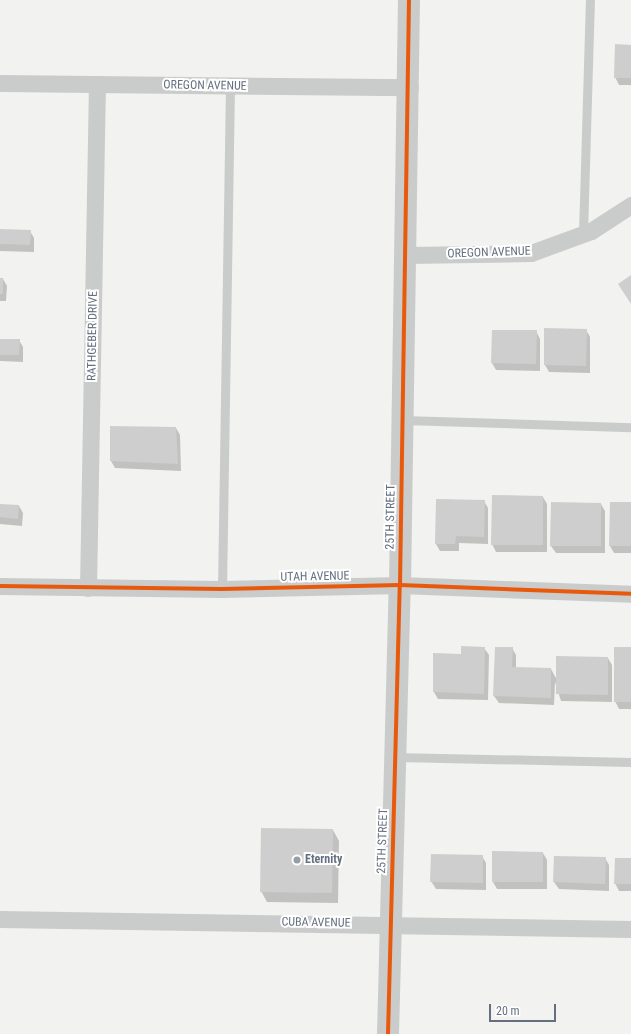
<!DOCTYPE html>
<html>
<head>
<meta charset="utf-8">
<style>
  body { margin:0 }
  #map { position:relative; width:631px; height:1034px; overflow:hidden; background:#f2f3f0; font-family:"Roboto Condensed",sans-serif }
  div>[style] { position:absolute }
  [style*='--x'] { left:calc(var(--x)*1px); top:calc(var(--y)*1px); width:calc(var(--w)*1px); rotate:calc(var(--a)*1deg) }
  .shadow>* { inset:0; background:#0003 }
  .building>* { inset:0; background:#cdcecd }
  .service>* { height:9px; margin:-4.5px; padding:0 4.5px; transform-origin:4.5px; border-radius:4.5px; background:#cacbcb }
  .minor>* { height:17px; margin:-8.5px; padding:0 8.5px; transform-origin:8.5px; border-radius:8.5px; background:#cacbcb }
  .tertiary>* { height:22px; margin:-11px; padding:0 11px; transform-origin:11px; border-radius:11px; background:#cacbcb }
  .cycleway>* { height:4px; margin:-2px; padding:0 2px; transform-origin:2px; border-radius:2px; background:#e8590c }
  .dots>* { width:11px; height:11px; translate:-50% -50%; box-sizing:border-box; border:2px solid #fff; border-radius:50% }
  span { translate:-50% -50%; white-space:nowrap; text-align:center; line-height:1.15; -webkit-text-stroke:4px #fff; paint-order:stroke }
  .street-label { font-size:12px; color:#646f7f }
  .poi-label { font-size:12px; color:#646f7f; font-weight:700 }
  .left { translate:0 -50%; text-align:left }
  .scale { position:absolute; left:489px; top:1004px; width:67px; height:18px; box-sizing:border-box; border:2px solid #646f7f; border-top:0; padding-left:5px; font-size:12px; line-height:14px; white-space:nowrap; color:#646f7f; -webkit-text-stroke:3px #fff; paint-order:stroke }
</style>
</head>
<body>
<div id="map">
  <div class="shadow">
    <i style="clip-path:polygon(631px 46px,631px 85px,619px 85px,615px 77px)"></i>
    <i style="clip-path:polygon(0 230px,30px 231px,34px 238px,34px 252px,0 251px)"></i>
    <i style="clip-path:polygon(0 279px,3px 279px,7px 286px,6px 301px,0 301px)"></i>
    <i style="clip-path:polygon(586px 330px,590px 337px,590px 373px,549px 372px,545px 365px)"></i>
    <i style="clip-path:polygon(536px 331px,540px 339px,540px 371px,496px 370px,492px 363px)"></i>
    <i style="clip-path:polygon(0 340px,19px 340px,23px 347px,23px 362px,0 361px)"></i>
    <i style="clip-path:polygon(176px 428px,180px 435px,181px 471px,115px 468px,111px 461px)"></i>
    <i style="clip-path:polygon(543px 497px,547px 504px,547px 552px,496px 552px,492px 544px)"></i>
    <i style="clip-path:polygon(484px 501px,488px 508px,488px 544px,459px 543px,459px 551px,440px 551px,436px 544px)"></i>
    <i style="clip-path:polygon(631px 503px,631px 553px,614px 553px,610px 546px)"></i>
    <i style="clip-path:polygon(601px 504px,605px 511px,605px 553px,556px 553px,551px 546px)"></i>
    <i style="clip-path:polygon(0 505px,19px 506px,23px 513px,22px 526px,0 524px)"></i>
    <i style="clip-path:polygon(484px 648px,489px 655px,488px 700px,438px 699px,434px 692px,434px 654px,462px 655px)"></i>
    <i style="clip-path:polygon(496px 648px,512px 648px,516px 655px,516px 668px,551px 669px,557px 680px,608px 658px,612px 665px,612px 702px,561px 701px,555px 682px,554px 705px,499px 703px,494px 696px)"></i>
    <i style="clip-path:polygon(631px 648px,631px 709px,619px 709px,615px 701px)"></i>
    <i style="clip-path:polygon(333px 830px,339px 841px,338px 903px,267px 902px,261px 891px)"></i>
    <i style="clip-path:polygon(543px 853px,547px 860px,547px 889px,497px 889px,493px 882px)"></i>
    <i style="clip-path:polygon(482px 856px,486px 863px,486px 890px,436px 889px,431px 881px)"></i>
    <i style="clip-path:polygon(605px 858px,609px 865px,609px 891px,559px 889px,554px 882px)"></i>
    <i style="clip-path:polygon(631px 859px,631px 891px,619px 891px,615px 883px)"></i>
  </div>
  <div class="building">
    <i style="clip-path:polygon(615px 44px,631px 45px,631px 78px,614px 78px)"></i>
    <i style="clip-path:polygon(0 229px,31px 230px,30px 245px,0 244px)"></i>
    <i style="clip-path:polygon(631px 275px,631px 304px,618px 284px)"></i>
    <i style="clip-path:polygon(0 278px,3px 278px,3px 294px,0 294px)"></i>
    <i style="clip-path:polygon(544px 328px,587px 329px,586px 366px,544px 365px)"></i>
    <i style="clip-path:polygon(492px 330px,537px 330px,536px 364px,491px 363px)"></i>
    <i style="clip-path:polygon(0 339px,20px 339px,19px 355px,0 355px)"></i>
    <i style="clip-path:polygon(110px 426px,176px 427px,178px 464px,110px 461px)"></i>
    <i style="clip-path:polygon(492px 495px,543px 496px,543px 545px,491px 545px)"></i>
    <i style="clip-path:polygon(436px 499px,485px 500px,484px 537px,456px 536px,455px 544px,435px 544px)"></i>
    <i style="clip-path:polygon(551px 502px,601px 503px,601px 546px,550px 546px)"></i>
    <i style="clip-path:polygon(610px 502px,631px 502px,631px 546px,609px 546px)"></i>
    <i style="clip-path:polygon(0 504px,19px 505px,18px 519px,0 517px)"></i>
    <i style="clip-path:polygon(461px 646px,485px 647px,484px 694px,433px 692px,433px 653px,461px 654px)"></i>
    <i style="clip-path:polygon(495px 647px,513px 647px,512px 667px,551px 668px,551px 698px,493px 696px)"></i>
    <i style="clip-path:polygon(614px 647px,631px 647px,631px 702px,614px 702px)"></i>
    <i style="clip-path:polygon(556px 656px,608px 657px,608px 695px,556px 694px)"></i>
    <i style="clip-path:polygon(261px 828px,333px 829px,332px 893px,260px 892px)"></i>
    <i style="clip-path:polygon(492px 851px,543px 852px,543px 882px,492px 882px)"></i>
    <i style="clip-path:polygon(431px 854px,483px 855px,483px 883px,430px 882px)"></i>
    <i style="clip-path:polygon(554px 856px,606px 857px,605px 884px,553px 882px)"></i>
    <i style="clip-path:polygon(615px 858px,631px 858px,631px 884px,614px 884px)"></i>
  </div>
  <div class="service">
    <i style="--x:583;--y:234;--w:234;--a:-88.3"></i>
    <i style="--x:403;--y:420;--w:228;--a:1.8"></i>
    <i style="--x:222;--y:589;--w:503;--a:-89.09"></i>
    <i style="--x:395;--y:757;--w:236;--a:1.2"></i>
  </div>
  <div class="minor">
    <i style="--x:0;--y:83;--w:410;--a:0.6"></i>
    <i style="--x:407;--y:255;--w:124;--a:-0.9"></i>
    <i style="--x:531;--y:253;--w:64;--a:-20.1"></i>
    <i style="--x:591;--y:231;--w:48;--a:-33"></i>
    <i style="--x:0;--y:586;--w:222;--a:0.8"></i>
    <i style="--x:222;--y:589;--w:178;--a:-1.3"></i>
    <i style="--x:400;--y:585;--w:231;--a:2.2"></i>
    <i style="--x:88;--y:588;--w:504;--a:-88.98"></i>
    <i style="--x:0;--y:919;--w:631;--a:0.91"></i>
  </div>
  <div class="tertiary">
    <i style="--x:388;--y:1034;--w:449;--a:-88.5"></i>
    <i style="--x:400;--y:585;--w:585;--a:-89.12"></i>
  </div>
  <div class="cycleway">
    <i style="--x:0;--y:586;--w:222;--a:0.8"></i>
    <i style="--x:222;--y:589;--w:178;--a:-1.3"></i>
    <i style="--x:400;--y:585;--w:231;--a:2.2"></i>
    <i style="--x:388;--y:1034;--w:449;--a:-88.5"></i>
    <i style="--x:400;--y:585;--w:585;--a:-89.12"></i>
  </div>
  <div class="dots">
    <i style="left:297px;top:860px;background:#969da7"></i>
  </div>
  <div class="street-label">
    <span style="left:205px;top:86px;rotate:1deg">OREGON AVENUE</span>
    <span style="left:489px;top:253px;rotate:-2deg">OREGON AVENUE</span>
    <span style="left:93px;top:336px;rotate:-89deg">RATHGEBER DRIVE</span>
    <span style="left:391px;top:517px;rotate:-89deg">25TH STREET</span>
    <span style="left:315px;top:577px;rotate:-1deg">UTAH AVENUE</span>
    <span style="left:383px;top:841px;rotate:-88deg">25TH STREET</span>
    <span style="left:316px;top:923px;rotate:1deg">CUBA AVENUE</span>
  </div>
  <div class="poi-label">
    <span class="left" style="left:305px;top:860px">Eternity</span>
  </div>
  <div class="scale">20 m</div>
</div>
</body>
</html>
